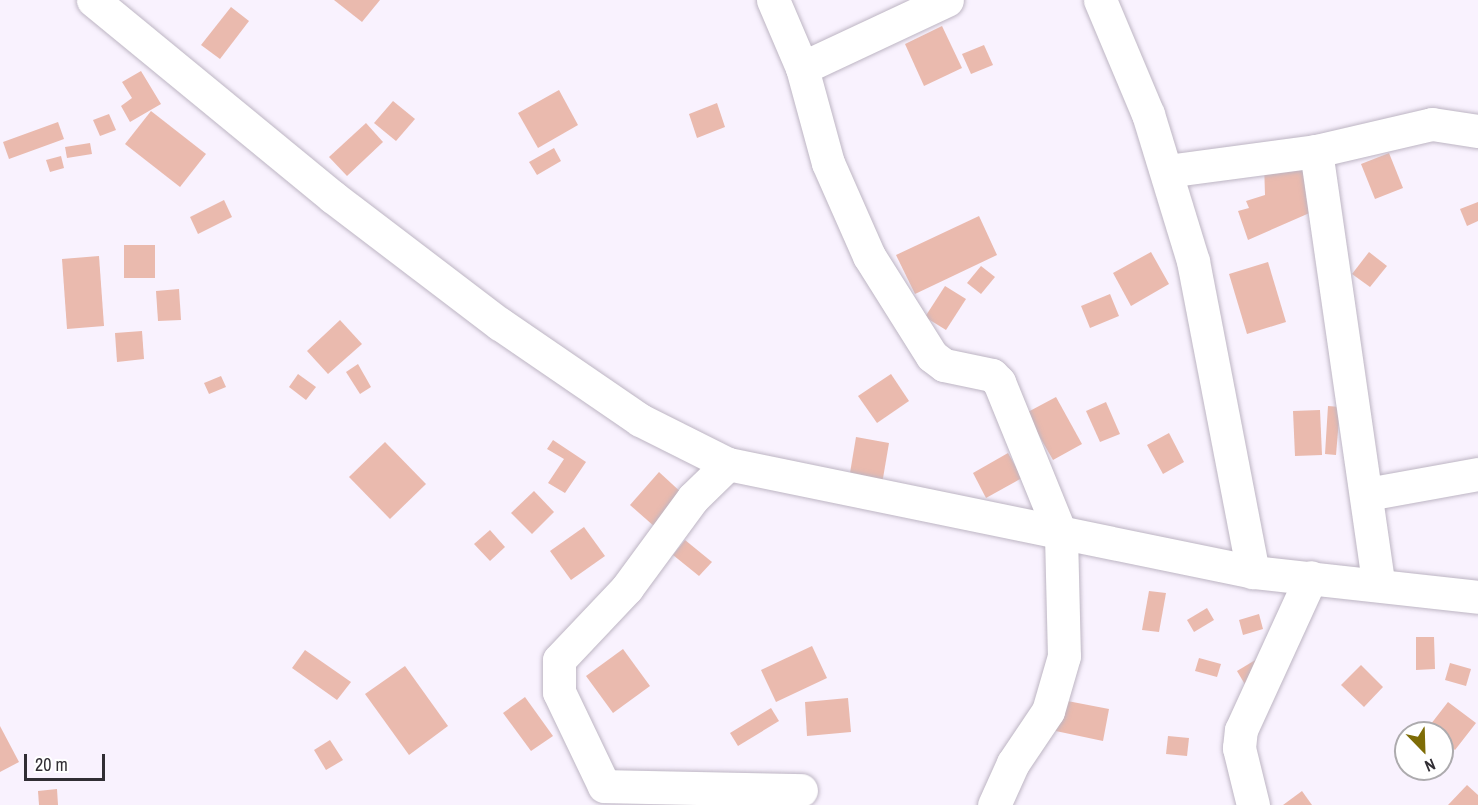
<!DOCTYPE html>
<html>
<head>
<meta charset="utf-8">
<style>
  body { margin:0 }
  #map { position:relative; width:1478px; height:805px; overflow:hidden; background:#f9f2fe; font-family:"Archivo Narrow",sans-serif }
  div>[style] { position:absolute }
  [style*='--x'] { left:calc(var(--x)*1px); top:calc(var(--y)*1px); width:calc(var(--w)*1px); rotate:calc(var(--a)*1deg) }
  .building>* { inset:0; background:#eabaae }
  .roads { filter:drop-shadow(0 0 2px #bdb5c3) drop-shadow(0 0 2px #bdb5c3) }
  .minor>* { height:33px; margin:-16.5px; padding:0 16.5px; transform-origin:16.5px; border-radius:16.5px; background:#fff }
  span { translate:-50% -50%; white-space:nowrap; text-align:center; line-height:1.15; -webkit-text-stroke:6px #fff; paint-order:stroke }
  .north { position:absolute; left:1394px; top:721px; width:60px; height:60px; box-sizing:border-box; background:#fff; border:2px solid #adabae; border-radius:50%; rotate:157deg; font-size:16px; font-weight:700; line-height:24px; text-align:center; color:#312e34 }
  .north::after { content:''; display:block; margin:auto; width:21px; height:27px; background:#7e6c06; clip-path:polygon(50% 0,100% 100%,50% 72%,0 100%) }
  .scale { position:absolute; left:24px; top:754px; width:81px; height:27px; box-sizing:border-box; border:3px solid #312e34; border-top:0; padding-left:8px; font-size:18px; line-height:21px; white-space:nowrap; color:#312e34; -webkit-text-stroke:4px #fff; paint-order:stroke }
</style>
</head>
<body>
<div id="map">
  <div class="building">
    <i style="clip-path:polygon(334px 0,380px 0,362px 22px)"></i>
    <i style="clip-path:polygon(231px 7px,249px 21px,220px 59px,201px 45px)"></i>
    <i style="clip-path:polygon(942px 26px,962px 68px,924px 86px,905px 44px)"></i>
    <i style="clip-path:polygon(984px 45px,993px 65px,971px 74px,962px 54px)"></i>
    <i style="clip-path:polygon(141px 71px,161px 104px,130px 122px,121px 106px,132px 98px,122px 82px)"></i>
    <i style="clip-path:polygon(559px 90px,578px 125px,538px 148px,518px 113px)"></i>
    <i style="clip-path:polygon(393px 101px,415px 119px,396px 141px,374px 123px)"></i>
    <i style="clip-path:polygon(717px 103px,725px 127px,697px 138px,689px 114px)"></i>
    <i style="clip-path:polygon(151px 111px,206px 154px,180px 187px,125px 144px)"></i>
    <i style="clip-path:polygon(109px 114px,116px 130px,100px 136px,93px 120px)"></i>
    <i style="clip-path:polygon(58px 122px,64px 139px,9px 159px,3px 142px)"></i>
    <i style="clip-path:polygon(366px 123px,383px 142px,347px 176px,329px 157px)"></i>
    <i style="clip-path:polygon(90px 143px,92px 154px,67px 158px,65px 147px)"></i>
    <i style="clip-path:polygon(1295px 147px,1321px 208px,1248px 240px,1238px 211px,1249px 208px,1246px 201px,1265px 195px,1264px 163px)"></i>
    <i style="clip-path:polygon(554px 148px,561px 161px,537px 175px,529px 162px)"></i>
    <i style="clip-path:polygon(1389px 153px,1403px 188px,1375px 199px,1361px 164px)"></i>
    <i style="clip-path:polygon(61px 156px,64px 168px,50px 172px,46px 160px)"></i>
    <i style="clip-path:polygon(224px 200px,232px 217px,198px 234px,190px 217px)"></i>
    <i style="clip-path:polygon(1478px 202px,1478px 221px,1467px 226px,1460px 209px)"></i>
    <i style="clip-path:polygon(979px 216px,997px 255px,915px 294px,896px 255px)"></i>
    <i style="clip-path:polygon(124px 245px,155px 245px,155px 278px,124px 278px)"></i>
    <i style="clip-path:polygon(1151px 252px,1169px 284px,1131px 306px,1113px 273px)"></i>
    <i style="clip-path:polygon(1369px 252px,1387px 266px,1370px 287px,1352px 274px)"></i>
    <i style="clip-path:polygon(99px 256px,104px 326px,67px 329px,62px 259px)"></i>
    <i style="clip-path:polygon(1268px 262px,1286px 322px,1247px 334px,1229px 274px)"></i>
    <i style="clip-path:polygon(981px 266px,995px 277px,981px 294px,967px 283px)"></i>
    <i style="clip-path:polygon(945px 286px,966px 299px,946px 330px,925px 317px)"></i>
    <i style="clip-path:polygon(179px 289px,181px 320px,158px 321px,156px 291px)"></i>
    <i style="clip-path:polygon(1110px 294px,1119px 316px,1090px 328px,1081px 306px)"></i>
    <i style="clip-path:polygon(340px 320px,362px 344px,328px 374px,307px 351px)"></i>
    <i style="clip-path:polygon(142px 331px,144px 359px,117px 362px,115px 333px)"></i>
    <i style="clip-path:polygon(358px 364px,371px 387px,360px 394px,346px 372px)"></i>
    <i style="clip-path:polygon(298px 374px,316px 387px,306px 400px,289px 387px)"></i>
    <i style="clip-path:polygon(891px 374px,909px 401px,877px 423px,858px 396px)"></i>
    <i style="clip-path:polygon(221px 376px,226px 387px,209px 394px,204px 383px)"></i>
    <i style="clip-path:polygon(1056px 397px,1082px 444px,1053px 460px,1026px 413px)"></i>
    <i style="clip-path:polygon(1106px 402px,1120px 434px,1100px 442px,1086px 411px)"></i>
    <i style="clip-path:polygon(1328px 406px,1340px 407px,1336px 455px,1325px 454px)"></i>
    <i style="clip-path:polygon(1320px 410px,1322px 455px,1295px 456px,1293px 411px)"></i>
    <i style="clip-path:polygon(1169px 433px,1184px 462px,1163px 474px,1147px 445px)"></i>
    <i style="clip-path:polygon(856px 437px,889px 443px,882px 484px,849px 479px)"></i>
    <i style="clip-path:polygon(553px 440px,586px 462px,565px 493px,548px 483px,564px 459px,547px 449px)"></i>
    <i style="clip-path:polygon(385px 442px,426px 484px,390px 519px,349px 477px)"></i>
    <i style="clip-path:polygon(1008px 453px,1022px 478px,986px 498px,973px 473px)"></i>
    <i style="clip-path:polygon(659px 472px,684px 495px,655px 527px,630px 505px)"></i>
    <i style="clip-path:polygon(534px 491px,554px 512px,532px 534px,511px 513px)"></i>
    <i style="clip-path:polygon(584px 527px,605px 556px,571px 580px,550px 551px)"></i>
    <i style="clip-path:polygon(490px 530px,505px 547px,490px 561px,474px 544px)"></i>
    <i style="clip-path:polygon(685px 540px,712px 562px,699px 576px,673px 555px)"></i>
    <i style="clip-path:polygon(1149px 591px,1166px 593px,1159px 632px,1142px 630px)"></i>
    <i style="clip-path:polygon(1207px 608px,1214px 620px,1194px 632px,1187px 620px)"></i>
    <i style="clip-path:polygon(1259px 614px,1263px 629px,1243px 635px,1239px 620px)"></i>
    <i style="clip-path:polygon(1416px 637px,1434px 637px,1435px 669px,1416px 670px)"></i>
    <i style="clip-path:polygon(812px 646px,827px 678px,776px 702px,761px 670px)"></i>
    <i style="clip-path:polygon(623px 649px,650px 686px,613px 713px,586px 676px)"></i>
    <i style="clip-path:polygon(305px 650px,351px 682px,337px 700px,292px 668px)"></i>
    <i style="clip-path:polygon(1262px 656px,1253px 698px,1237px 671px)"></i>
    <i style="clip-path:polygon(1199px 658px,1221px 664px,1217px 677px,1195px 671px)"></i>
    <i style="clip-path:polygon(1450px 663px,1471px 669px,1466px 686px,1445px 680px)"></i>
    <i style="clip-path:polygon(1361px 665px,1383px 687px,1364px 707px,1341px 685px)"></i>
    <i style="clip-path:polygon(405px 666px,448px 726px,409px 755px,365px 694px)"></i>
    <i style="clip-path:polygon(525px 697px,553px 736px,531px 751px,503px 713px)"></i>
    <i style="clip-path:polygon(848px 698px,851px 732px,807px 736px,805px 702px)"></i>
    <i style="clip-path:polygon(1057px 699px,1109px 709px,1103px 741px,1051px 730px)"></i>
    <i style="clip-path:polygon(1448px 702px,1476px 723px,1455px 750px,1442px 740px,1442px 733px,1427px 729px)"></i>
    <i style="clip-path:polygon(771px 708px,779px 721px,738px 746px,730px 733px)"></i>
    <i style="clip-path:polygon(0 726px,19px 762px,0 772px)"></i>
    <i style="clip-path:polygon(1168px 736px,1189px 738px,1187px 756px,1166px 754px)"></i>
    <i style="clip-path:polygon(330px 740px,343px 760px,326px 770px,314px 750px)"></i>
    <i style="clip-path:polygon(1467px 785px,1478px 795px,1478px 805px,1448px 805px)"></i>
    <i style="clip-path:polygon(57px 789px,58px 805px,39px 805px,38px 791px)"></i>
    <i style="clip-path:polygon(1302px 791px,1312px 805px,1283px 805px)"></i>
  </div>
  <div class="roads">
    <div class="minor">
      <i style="--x:93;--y:0;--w:310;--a:39.4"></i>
      <i style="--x:333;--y:197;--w:210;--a:37.3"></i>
      <i style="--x:500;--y:324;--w:170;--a:34.4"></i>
      <i style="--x:640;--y:420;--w:98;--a:26.6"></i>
      <i style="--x:728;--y:464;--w:536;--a:11.62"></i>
      <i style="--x:1253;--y:572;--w:226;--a:6.3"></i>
      <i style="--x:773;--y:0;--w:74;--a:66.9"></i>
      <i style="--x:802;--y:68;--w:98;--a:74.7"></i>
      <i style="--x:828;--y:163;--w:102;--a:66.2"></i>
      <i style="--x:869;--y:256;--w:118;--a:57.8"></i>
      <i style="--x:932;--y:356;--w:15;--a:37"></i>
      <i style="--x:944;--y:365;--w:49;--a:11.8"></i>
      <i style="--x:992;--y:375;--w:10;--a:45"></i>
      <i style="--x:999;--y:382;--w:165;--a:67.9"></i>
      <i style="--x:1061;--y:535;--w:121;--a:88.6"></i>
      <i style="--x:1064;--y:656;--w:57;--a:106.2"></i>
      <i style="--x:1048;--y:711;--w:63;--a:123.9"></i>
      <i style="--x:1013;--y:763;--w:46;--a:114.3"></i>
      <i style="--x:1100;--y:0;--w:124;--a:67.2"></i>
      <i style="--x:1148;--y:114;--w:154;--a:73"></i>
      <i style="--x:1193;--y:261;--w:317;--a:79.1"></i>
      <i style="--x:802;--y:68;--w:160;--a:-25.1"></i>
      <i style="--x:1316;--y:151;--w:435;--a:81.8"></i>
      <i style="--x:1167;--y:171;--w:150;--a:-7.6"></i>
      <i style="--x:1316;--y:151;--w:119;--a:-13.1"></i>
      <i style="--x:1432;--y:124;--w:47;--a:8.7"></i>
      <i style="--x:728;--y:464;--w:49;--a:135.8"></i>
      <i style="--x:693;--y:498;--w:112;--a:126.3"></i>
      <i style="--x:627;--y:588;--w:99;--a:133.4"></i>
      <i style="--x:559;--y:660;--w:32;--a:90"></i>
      <i style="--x:559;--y:692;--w:104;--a:64.4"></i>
      <i style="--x:604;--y:786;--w:197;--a:1.2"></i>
      <i style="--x:1367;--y:494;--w:113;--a:-10.2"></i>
      <i style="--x:1253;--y:805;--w:59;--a:-103.8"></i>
      <i style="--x:1239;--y:748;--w:18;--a:-84"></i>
      <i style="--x:1241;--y:730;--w:168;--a:-65.4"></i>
    </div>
  </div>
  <div class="north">N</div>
  <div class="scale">20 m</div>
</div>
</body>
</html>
